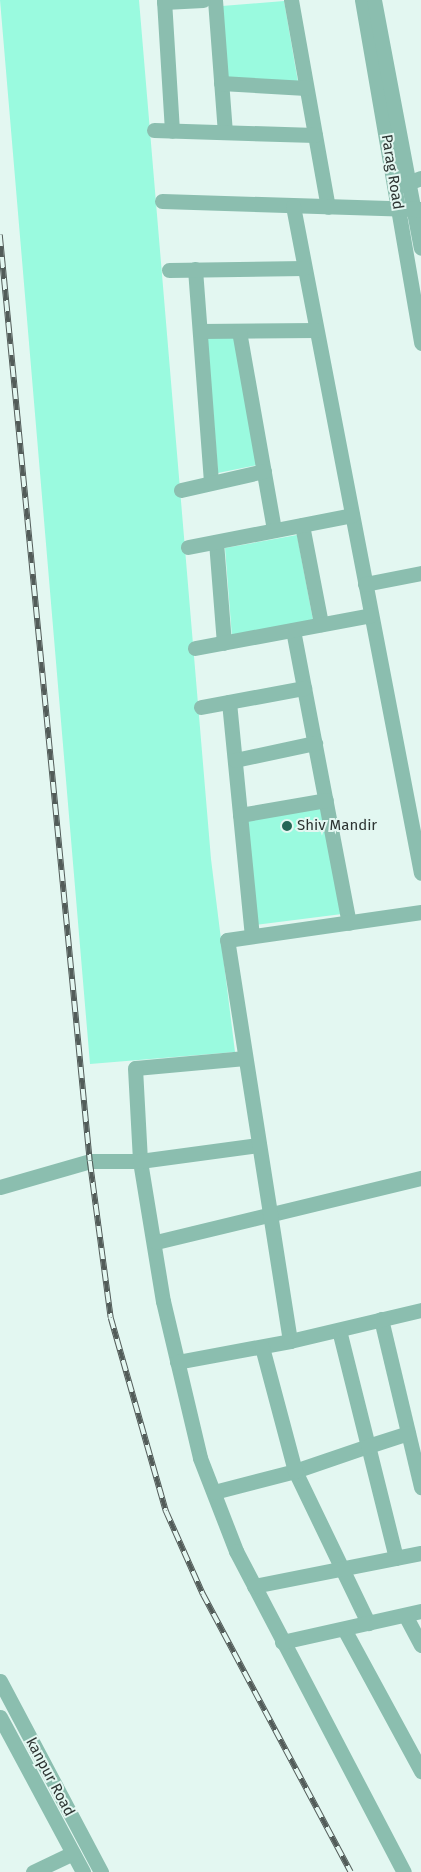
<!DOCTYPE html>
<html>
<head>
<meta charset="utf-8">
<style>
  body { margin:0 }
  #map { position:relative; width:421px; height:1872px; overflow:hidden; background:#e3f7f1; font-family:"Fira Sans",sans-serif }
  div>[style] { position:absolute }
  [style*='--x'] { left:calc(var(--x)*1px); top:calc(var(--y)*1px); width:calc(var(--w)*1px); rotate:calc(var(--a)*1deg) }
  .green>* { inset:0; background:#9afadf }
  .minor>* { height:15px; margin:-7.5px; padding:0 7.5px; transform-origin:7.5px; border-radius:7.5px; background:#8bbeaf }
  .rail>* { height:5.5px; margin-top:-2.75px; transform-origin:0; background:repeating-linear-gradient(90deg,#e3f7f1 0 11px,#525c59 0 22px); box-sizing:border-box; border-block:1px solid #525c59 }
  .dots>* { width:14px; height:14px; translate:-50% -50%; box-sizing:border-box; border:2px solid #e3f7f1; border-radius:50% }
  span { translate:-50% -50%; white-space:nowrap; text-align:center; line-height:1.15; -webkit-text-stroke:4px #e3f7f1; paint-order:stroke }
  .street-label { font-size:15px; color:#2d3432 }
  .poi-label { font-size:15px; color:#2d3432 }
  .left { translate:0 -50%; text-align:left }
</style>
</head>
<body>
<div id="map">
  <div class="green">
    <i style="clip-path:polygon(0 0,139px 0,211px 859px,235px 1052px,90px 1064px)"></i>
    <i style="clip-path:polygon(284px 1px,298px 82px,226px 79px,222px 6px)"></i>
    <i style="clip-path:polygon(207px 337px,234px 337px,257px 465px,218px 473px)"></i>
    <i style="clip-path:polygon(297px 535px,313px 620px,232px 637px,225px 548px)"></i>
    <i style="clip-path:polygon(322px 806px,342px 914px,255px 925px,244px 820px)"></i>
  </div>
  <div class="minor">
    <i style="--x:164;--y:0;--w:131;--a:86.5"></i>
    <i style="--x:215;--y:0;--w:132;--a:85.7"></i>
    <i style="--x:291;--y:0;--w:210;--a:79.9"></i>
    <i style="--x:362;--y:0;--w:348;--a:80.2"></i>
    <i style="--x:374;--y:0;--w:252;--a:79.3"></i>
    <i style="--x:164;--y:2;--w:39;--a:-3"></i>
    <i style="--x:221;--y:83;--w:85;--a:3.4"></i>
    <i style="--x:154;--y:130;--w:161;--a:1.8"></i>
    <i style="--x:399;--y:186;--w:23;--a:-20"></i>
    <i style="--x:162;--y:201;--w:259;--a:1.8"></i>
    <i style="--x:293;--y:206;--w:679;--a:79.14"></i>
    <i style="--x:195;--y:269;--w:214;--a:85.7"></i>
    <i style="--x:169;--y:270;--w:135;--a:-0.8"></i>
    <i style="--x:200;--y:331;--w:116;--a:-0.5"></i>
    <i style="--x:239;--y:331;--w:202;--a:80"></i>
    <i style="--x:181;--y:490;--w:85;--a:-12.9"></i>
    <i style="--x:302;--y:525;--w:101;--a:79.1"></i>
    <i style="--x:216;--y:542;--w:101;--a:85.5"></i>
    <i style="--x:188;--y:547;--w:167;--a:-11"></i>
    <i style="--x:365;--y:584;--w:57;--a:-11.1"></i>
    <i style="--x:293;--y:630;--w:298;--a:79.2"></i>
    <i style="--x:195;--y:648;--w:179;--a:-10.6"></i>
    <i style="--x:229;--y:702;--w:235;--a:84.4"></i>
    <i style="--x:201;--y:707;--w:105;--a:-10.5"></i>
    <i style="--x:235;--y:760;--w:82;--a:-12"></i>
    <i style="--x:240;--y:815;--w:87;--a:-9.9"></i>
    <i style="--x:245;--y:1058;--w:110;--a:174.8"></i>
    <i style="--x:135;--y:1068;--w:93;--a:86.9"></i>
    <i style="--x:140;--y:1161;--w:142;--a:80.7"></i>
    <i style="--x:163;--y:1301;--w:161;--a:76.7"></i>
    <i style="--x:200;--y:1458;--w:100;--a:68.8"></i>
    <i style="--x:236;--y:1551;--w:362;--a:62.4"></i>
    <i style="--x:0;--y:1187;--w:94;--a:-16.1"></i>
    <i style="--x:90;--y:1161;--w:50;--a:0"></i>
    <i style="--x:140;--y:1161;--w:120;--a:-7.7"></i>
    <i style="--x:156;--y:1242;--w:273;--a:-13.6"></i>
    <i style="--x:381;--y:1319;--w:173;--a:76.6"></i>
    <i style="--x:339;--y:1330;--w:120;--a:76"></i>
    <i style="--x:368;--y:1446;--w:77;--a:161.1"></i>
    <i style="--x:295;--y:1471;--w:169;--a:64.3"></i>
    <i style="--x:290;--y:1341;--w:406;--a:-98.9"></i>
    <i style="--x:227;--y:940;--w:196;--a:-8.2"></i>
    <i style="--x:177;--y:1362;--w:115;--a:-10.5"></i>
    <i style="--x:290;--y:1341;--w:135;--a:-13.3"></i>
    <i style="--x:214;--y:1492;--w:84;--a:-14.5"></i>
    <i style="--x:295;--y:1471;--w:128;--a:-104.9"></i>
    <i style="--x:396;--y:1558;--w:115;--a:-104"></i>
    <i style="--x:368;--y:1446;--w:42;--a:-18"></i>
    <i style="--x:254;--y:1586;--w:170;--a:-11.2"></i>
    <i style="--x:405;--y:1615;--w:34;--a:62"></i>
    <i style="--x:344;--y:1629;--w:162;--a:61.5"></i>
    <i style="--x:282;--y:1642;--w:142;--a:-12.6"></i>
    <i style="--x:0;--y:1681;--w:216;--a:62.1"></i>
    <i style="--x:0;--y:1717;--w:176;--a:61.8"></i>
    <i style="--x:33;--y:1872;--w:44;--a:-25.4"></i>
  </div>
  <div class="rail">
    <i style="--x:0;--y:235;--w:930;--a:84.45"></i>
    <i style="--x:90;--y:1161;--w:158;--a:82.4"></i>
    <i style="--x:111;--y:1318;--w:201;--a:74.1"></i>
    <i style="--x:166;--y:1511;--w:91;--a:66"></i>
    <i style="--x:203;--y:1594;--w:315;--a:62"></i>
  </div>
  <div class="dots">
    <i style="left:287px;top:826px;background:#246656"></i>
  </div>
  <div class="street-label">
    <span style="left:392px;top:172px;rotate:81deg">Parag Road</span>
    <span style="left:50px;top:1777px;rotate:62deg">kanpur Road</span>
  </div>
  <div class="poi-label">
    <span class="left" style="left:297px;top:826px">Shiv Mandir</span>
  </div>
</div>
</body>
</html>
